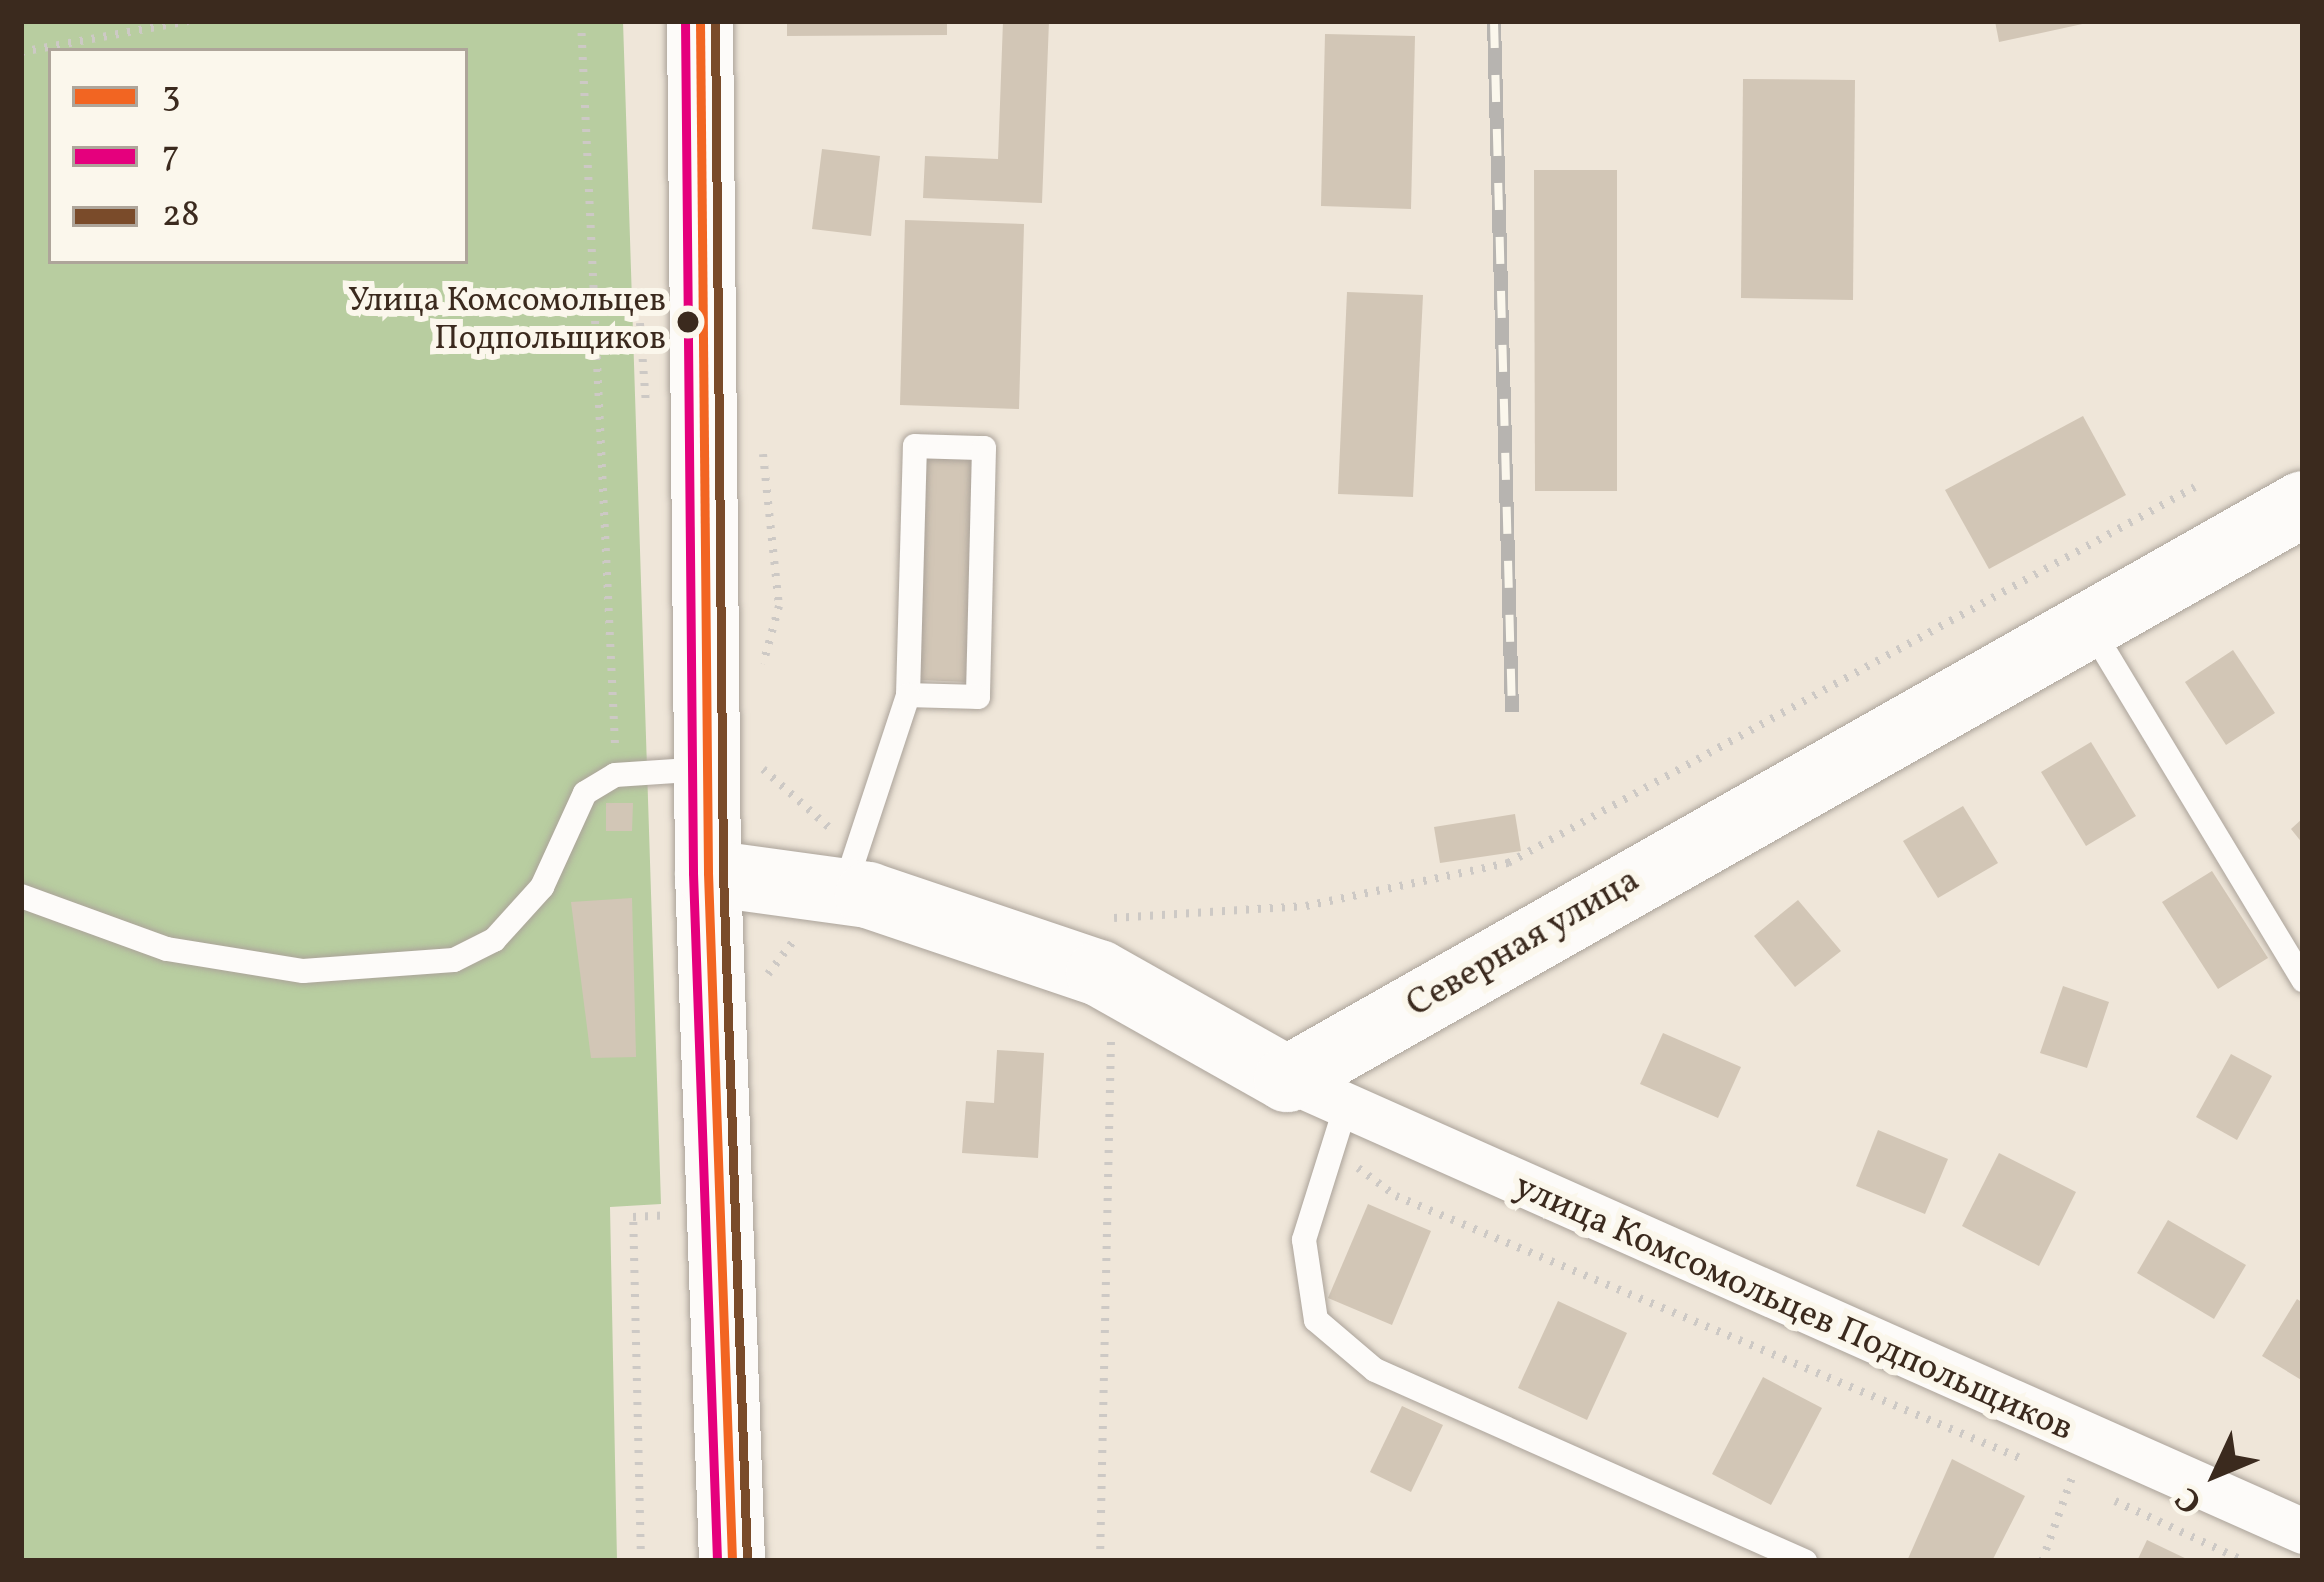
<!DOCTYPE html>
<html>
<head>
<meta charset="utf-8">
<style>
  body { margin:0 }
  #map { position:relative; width:2324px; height:1582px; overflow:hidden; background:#efe6d9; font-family:Vollkorn,serif }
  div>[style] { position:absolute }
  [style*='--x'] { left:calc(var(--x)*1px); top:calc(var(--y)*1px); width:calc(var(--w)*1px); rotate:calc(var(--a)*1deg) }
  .forest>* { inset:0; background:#b8cda0 }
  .building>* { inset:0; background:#d2c6b6 }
  .path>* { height:8px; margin-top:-4px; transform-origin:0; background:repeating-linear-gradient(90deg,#cdc9c5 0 3px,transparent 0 12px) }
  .roads { filter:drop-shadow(0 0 3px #aba39a) drop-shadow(0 0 3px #aba39a) }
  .lane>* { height:24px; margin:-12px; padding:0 12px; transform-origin:12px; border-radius:12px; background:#fdfbf9 }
  .street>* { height:45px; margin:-22.5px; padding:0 22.5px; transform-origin:22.5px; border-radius:22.5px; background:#fdfbf9 }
  .secondary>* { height:66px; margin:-33px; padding:0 33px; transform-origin:33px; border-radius:33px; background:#fdfbf9 }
  .rail>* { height:14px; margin-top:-7px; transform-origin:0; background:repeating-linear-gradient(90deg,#fbf7ec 0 27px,#b7b4b0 0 54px); box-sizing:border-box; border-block:3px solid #b7b4b0 }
  .bus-1>* { height:9px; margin:-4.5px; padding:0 4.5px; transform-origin:4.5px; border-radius:4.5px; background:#f26522 }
  .bus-2>* { height:9px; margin:-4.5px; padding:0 4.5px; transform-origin:4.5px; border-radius:4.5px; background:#e5007d }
  .bus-3>* { height:9px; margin:-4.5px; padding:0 4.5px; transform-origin:4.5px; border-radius:4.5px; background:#7a4b2a }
  .dots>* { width:33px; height:33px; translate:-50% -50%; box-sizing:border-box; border:6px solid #fbf7ec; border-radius:50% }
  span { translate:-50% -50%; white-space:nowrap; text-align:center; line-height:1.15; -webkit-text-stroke:12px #fbf7ec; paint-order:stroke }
  .bus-label { font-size:33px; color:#3b2a1e }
  .right { translate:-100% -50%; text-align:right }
  .street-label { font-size:36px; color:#3b2a1e }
  .frame { position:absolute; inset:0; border:24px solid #3b2a1e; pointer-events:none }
  .legend { position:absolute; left:48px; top:48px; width:420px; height:216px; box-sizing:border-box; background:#fbf7ec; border:3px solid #aea59a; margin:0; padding:15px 21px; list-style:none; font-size:36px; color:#3b2a1e }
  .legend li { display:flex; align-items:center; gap:24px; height:60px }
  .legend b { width:60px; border:3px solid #aea59a }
  .north { position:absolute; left:2156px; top:1414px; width:120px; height:120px; -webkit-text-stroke:9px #fbf7ec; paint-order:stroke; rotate:226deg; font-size:33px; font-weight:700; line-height:48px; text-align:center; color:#3b2a1e }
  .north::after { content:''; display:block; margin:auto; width:42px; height:54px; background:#3b2a1e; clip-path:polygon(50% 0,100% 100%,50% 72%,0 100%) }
</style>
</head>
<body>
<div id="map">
  <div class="forest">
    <i style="clip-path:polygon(evenodd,21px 21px,623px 21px,661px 1204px,610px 1207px,617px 1561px,21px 1561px,21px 21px,51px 51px,465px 51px,465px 261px,51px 261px,51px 51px)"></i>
  </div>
  <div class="building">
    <i style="clip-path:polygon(787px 21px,947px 21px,947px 35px,787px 36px)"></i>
    <i style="clip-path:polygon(1003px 21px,1049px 21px,1042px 203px,923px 198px,925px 156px,998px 159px)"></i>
    <i style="clip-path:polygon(1995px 21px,2087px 21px,2087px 23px,1999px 42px)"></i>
    <i style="clip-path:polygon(1325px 34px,1415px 36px,1411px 209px,1321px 206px)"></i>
    <i style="clip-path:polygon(1743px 79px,1855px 80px,1853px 300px,1741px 298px)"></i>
    <i style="clip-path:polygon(822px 149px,880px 156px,871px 236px,812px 229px)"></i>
    <i style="clip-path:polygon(1534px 170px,1617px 170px,1617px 491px,1535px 491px)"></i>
    <i style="clip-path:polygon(905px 220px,1024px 224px,1019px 409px,900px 405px)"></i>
    <i style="clip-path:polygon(1347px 292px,1423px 295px,1413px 497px,1338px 494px)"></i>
    <i style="clip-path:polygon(2083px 416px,2126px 495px,1989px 569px,1945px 490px)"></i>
    <i style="clip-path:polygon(926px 457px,973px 459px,967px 682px,920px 680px)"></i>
    <i style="clip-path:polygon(2233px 650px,2275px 713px,2226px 745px,2185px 682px)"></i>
    <i style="clip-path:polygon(2091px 742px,2136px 816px,2086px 846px,2041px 772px)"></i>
    <i style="clip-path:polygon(606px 803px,633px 803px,632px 831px,606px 831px)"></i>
    <i style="clip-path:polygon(1963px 806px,1998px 863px,1938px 898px,1903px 841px)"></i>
    <i style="clip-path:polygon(1515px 814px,1521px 851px,1440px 863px,1434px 827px)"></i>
    <i style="clip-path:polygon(2303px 818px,2303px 844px,2291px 829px)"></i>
    <i style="clip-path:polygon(2212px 871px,2268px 958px,2218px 989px,2162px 902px)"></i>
    <i style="clip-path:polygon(632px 898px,636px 1057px,591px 1058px,571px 902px)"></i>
    <i style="clip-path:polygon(1798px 900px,1841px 951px,1795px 987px,1754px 936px)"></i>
    <i style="clip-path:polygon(2063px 986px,2109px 1002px,2087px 1068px,2040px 1053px)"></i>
    <i style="clip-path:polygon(1663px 1033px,1741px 1067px,1718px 1118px,1640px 1084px)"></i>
    <i style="clip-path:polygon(997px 1050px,1044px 1053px,1038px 1158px,962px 1153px,966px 1101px,994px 1103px)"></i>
    <i style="clip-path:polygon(2231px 1054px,2272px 1076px,2237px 1140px,2196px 1117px)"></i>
    <i style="clip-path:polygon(1878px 1130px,1948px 1159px,1925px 1214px,1856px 1186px)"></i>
    <i style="clip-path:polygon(1999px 1153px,2076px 1192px,2039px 1266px,1962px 1226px)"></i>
    <i style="clip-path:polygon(1368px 1204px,1431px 1231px,1392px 1325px,1328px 1298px)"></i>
    <i style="clip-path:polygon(2168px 1220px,2246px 1265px,2214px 1319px,2137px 1273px)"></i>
    <i style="clip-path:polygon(2297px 1299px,2303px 1303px,2303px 1381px,2262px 1356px)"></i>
    <i style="clip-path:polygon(1558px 1301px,1627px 1333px,1587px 1420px,1518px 1388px)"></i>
    <i style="clip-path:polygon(1763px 1377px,1822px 1408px,1771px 1505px,1712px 1474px)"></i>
    <i style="clip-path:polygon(1402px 1406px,1443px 1425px,1411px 1492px,1370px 1472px)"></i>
    <i style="clip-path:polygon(1952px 1459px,2025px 1496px,1992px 1561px,1907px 1561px)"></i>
    <i style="clip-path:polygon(2147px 1540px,2191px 1561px,2137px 1561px)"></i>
  </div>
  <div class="path">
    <i style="--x:581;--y:21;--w:725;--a:87.31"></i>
    <i style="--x:21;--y:52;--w:170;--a:-10.5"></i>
    <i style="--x:640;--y:323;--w:82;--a:85.8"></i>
    <i style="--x:763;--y:454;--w:153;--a:84"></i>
    <i style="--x:779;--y:606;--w:60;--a:105.4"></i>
    <i style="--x:763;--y:769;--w:94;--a:41.5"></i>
    <i style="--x:1114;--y:918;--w:192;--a:-3.6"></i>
    <i style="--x:1306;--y:906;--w:207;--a:-12"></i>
    <i style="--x:1508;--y:863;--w:783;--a:-28.69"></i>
    <i style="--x:768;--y:974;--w:44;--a:-52.4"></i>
    <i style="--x:1358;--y:1168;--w:47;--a:36.4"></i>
    <i style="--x:1396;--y:1196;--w:682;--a:22.77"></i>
    <i style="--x:2115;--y:1501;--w:142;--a:24.9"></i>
    <i style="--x:641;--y:1561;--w:344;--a:-91.3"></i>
    <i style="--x:633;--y:1217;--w:34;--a:-3"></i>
    <i style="--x:1100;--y:1561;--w:520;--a:-88.79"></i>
    <i style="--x:2042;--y:1561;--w:95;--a:-70.2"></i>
  </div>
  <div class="roads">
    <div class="lane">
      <i style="--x:915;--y:446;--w:69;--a:1.7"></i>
      <i style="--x:984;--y:448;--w:249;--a:91.4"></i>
      <i style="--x:978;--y:697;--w:70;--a:-178.4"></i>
      <i style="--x:908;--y:695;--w:249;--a:-88.4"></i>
      <i style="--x:2089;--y:625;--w:415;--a:58.9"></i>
      <i style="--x:845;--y:886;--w:201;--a:-71.7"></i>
      <i style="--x:21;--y:896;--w:155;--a:20"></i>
      <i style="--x:167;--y:949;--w:138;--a:9.2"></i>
      <i style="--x:303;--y:971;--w:151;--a:-4.2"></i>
      <i style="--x:454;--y:960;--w:45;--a:-26.6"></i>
      <i style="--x:494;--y:940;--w:72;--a:-47.8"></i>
      <i style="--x:542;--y:887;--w:103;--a:-65.4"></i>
      <i style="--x:585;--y:793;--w:35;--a:-31"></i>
      <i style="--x:615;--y:775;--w:90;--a:-3.8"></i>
      <i style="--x:1344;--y:1112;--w:134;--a:107.4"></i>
      <i style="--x:1304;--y:1240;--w:81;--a:81.5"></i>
      <i style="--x:1316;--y:1320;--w:77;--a:40.3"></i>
      <i style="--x:1375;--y:1370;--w:471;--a:24"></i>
    </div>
    <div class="street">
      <i style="--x:1287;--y:1079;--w:1112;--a:23.98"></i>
    </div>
    <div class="secondary">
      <i style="--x:700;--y:21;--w:852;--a:89.46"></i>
      <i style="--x:708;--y:873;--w:688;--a:88"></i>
      <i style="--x:708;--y:873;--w:162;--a:7.8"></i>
      <i style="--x:868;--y:895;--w:244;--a:18.7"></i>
      <i style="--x:1099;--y:973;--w:216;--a:29.4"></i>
      <i style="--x:1287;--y:1079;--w:1167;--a:-29.51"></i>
    </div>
  </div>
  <div class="rail">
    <i style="--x:1494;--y:21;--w:691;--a:88.51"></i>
  </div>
  <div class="bus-1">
    <i style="--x:700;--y:21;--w:852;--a:89.46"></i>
    <i style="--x:708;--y:873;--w:688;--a:88"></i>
  </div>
  <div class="bus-2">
    <i style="--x:685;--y:21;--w:852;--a:89.46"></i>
    <i style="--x:693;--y:873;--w:688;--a:88"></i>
  </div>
  <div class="bus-3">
    <i style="--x:715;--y:21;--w:852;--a:89.46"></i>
    <i style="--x:723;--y:873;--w:687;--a:88"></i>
  </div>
  <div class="dots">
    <i style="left:688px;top:322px;background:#3b2a1e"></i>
  </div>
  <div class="bus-label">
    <span class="right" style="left:666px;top:322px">Улица Комсомольцев<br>Подпольщиков</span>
  </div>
  <div class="street-label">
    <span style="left:1524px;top:944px;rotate:-30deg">Северная улица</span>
    <span style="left:1793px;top:1309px;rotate:24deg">улица Комсомольцев Подпольщиков</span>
  </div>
  <div class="frame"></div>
  <ul class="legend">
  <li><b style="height:15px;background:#f26522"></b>3</li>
  <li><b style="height:15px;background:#e5007d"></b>7</li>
  <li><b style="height:15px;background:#7a4b2a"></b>28</li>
  </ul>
  <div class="north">С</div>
</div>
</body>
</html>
